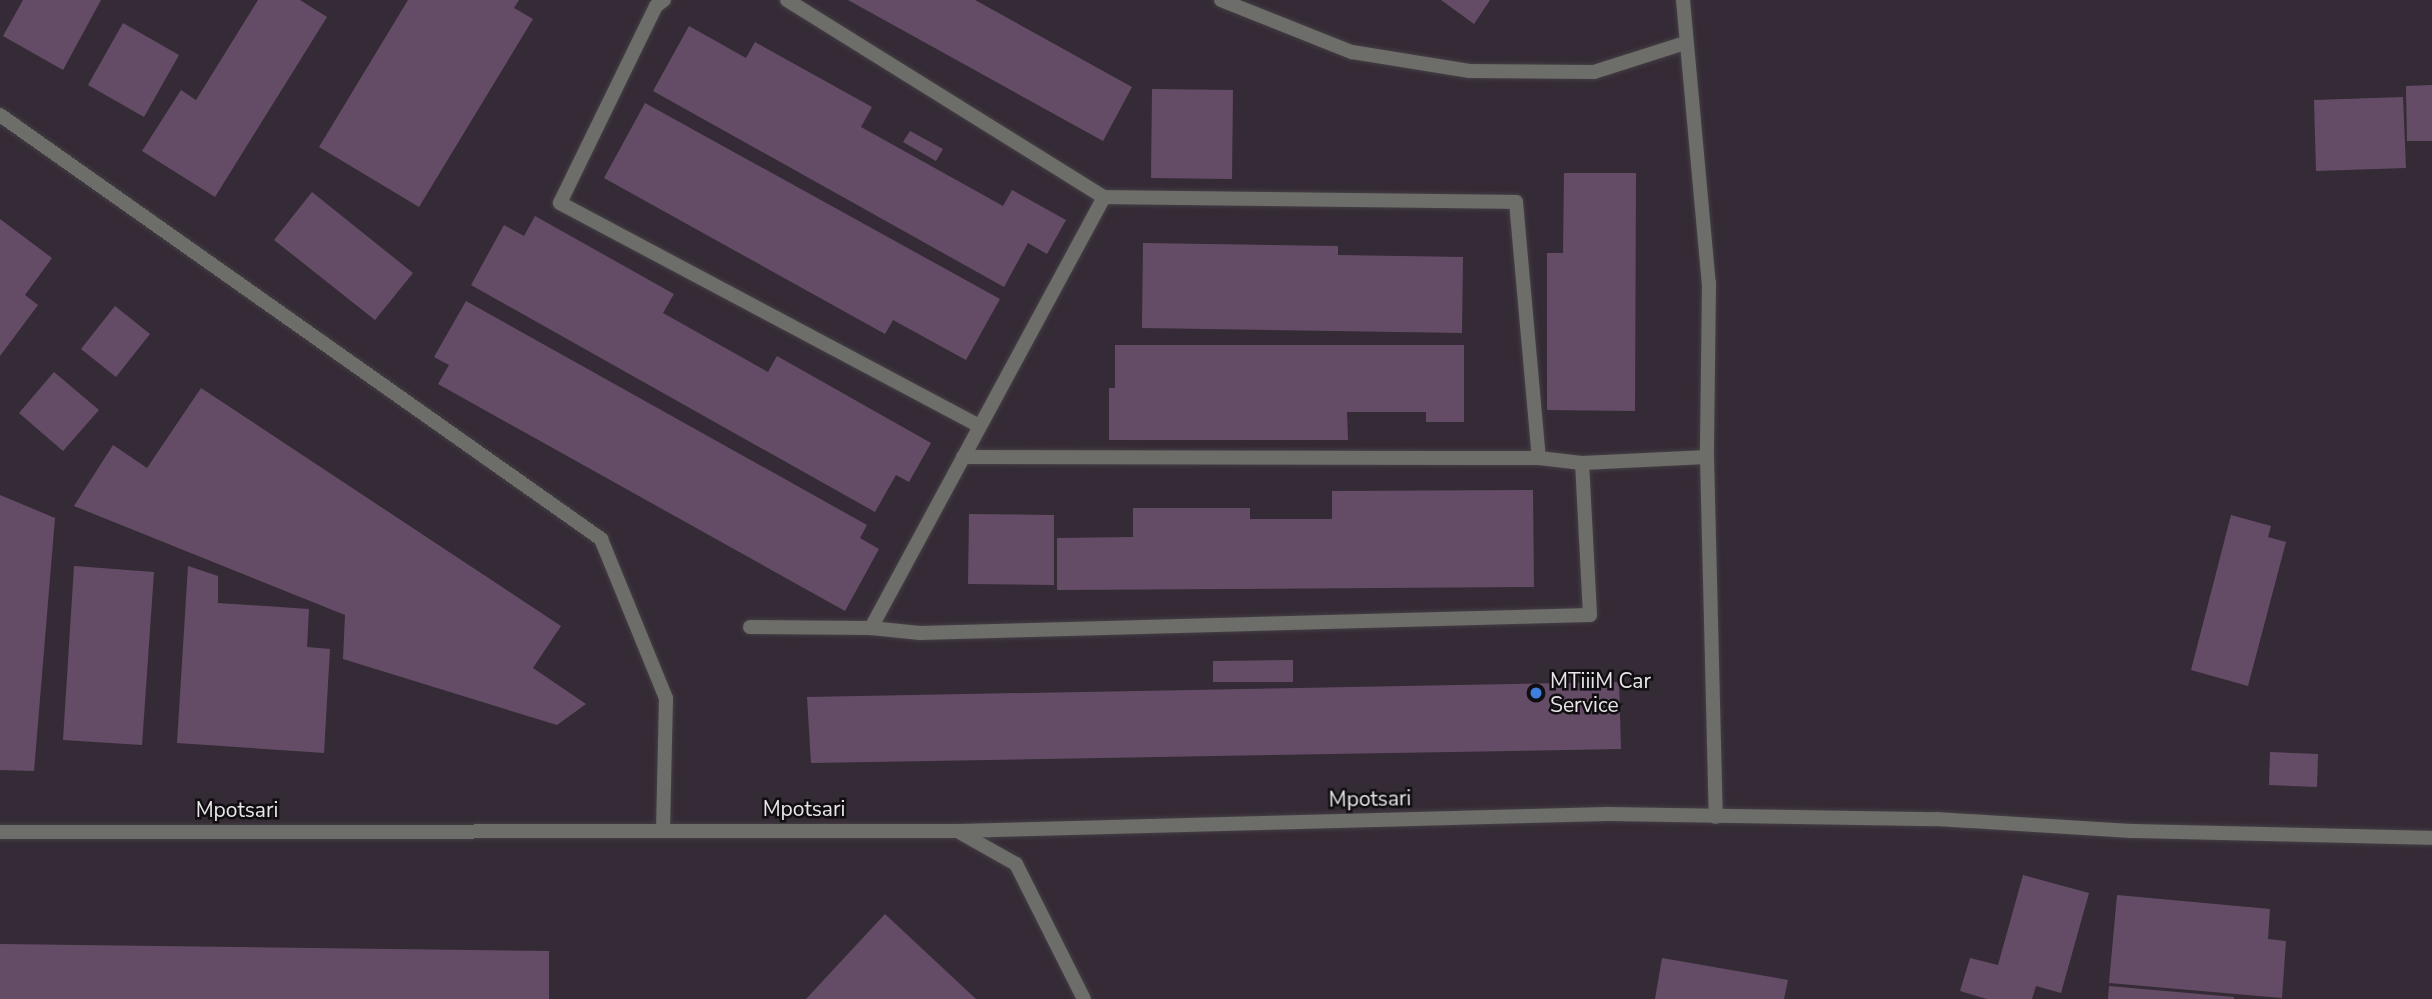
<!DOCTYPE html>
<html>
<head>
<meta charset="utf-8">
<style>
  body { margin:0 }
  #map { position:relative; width:2432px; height:999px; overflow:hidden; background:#292329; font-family:"Nunito Sans",sans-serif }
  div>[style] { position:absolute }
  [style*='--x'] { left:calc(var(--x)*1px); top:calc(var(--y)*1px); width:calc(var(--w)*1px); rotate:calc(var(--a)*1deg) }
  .built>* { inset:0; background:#352b36 }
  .building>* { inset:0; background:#654c66 }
  .roads { filter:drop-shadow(0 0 2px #443e44) drop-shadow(0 0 2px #443e44) }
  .service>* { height:14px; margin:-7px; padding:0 7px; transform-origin:7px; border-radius:7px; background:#6d6d69 }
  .minor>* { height:14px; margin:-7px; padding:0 7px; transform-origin:7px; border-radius:7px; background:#6d6d69 }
  .dots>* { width:19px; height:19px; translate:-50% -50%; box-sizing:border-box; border:4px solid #100e10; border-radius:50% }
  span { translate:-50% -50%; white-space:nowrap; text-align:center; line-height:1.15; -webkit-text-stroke:5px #100e10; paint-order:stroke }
  .poi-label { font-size:21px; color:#e9e5e9 }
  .left { translate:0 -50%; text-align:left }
  .street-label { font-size:21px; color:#e9e5e9 }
</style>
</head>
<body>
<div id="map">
  <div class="built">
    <i style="clip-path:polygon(0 0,2432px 0,2432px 999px,0 999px)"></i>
  </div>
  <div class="building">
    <i style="clip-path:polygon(23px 0,101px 0,63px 70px,3px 36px)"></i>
    <i style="clip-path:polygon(258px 0,300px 0,327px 17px,215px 197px,142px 151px,181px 90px,196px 100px)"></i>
    <i style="clip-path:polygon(408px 0,519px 0,514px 8px,533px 19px,419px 207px,319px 147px)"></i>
    <i style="clip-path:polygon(848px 0,975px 0,1132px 87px,1103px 141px)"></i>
    <i style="clip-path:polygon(1441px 0,1490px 0,1474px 24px)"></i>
    <i style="clip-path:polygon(123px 23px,179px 55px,144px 117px,88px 85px)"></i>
    <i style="clip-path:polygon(689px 26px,746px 58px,755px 42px,872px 107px,861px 127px,1003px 206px,1012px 190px,1066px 220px,1047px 254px,1028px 243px,1004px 287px,653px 91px)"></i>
    <i style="clip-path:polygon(2432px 85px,2432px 141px,2407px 141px,2406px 86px)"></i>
    <i style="clip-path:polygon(1152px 89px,1233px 90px,1232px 179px,1151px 178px)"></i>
    <i style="clip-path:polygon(2403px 97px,2406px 168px,2316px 171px,2314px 100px)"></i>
    <i style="clip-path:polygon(645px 103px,1000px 299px,966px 360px,893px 320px,885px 334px,604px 178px)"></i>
    <i style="clip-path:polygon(910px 131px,943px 149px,936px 161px,903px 142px)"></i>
    <i style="clip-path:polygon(1564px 173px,1636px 173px,1635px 411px,1547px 410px,1547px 253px,1563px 253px)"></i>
    <i style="clip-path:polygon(312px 192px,413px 273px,375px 320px,274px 240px)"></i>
    <i style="clip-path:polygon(535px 216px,674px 294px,663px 313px,768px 372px,777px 356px,931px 443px,909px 482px,896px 475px,875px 512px,471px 285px,504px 225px,524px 236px)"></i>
    <i style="clip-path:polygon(0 219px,52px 258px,25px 295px,38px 305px,0 356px)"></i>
    <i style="clip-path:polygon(1143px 243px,1338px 246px,1338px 255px,1463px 257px,1462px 333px,1142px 328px)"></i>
    <i style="clip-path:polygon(466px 301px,867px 525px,860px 538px,879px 549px,845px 611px,438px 384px,449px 365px,434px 357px)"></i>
    <i style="clip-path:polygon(115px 306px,150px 334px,116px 377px,81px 349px)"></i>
    <i style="clip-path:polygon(1115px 345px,1464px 345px,1464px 422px,1426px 422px,1426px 412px,1347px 412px,1348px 440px,1109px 440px,1109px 388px,1115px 388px)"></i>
    <i style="clip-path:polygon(54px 372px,99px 410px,63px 451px,19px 413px)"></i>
    <i style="clip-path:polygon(201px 388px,561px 626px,533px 668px,586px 704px,557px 725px,343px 659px,345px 615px,74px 506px,113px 445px,147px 468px)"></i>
    <i style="clip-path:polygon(1533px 490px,1534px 587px,1057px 590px,1057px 538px,1133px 537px,1133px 508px,1250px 508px,1250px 519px,1332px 519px,1332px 491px)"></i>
    <i style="clip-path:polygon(0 495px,55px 518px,34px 771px,0 770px)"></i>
    <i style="clip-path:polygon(969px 514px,1054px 515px,1054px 585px,968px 584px)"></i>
    <i style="clip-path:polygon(2231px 515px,2271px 526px,2268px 537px,2286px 542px,2248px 686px,2191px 670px)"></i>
    <i style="clip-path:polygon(74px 566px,154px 572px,142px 745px,63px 740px)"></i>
    <i style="clip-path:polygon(188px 566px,218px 576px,218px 603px,309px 609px,307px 647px,330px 649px,324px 753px,177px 743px)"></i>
    <i style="clip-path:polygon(1293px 660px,1293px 682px,1213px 682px,1213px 661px)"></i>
    <i style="clip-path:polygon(1619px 682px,1621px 749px,811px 763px,807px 697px)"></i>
    <i style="clip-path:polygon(2270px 752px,2318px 754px,2317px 787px,2269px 785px)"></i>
    <i style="clip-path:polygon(2023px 875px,2089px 893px,2061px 993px,2036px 986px,2032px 999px,1987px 999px,1960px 991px,1970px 958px,1998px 965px)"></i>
    <i style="clip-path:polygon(2117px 895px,2270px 909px,2268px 939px,2286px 941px,2282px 998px,2109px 983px)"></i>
    <i style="clip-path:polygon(885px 914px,976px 999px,806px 999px)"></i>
    <i style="clip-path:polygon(0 944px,549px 951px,549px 999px,0 999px)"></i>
    <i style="clip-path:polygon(1662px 958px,1788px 980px,1784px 999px,1655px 999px)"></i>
    <i style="clip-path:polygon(2109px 986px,2234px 997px,2234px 999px,2108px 999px)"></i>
  </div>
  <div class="roads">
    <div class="service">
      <i style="--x:664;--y:0;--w:10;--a:143"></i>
      <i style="--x:656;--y:6;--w:219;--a:116"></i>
      <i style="--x:560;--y:203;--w:473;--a:28"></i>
      <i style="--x:787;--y:0;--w:373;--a:31.9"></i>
      <i style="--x:1104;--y:197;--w:412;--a:0.7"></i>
      <i style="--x:1516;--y:202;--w:257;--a:84.9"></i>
      <i style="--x:963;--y:457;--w:576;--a:0.1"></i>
      <i style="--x:1539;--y:458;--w:43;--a:6.6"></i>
      <i style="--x:1582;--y:463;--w:125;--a:-2.7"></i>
      <i style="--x:750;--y:627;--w:121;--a:0.5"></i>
      <i style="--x:871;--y:628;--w:49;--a:5.8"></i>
      <i style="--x:920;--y:633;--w:670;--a:-1.54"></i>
      <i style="--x:1590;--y:615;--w:152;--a:-93"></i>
      <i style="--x:871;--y:628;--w:490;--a:-61.6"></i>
    </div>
    <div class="minor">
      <i style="--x:1221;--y:0;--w:141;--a:21.7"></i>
      <i style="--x:1352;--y:52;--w:119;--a:9.2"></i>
      <i style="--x:1469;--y:71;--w:125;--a:0.5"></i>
      <i style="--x:1594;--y:72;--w:96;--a:-17.7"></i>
      <i style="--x:1683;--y:0;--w:284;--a:84.8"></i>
      <i style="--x:1709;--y:283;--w:174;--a:90.7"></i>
      <i style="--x:1707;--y:457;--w:360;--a:88.6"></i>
      <i style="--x:0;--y:115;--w:736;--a:35.2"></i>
      <i style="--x:601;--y:539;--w:172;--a:67.8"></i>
      <i style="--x:666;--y:698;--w:132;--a:91.3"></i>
      <i style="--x:0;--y:832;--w:958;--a:-0.06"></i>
      <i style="--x:958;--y:831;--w:650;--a:-1.5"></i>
      <i style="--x:1608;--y:814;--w:328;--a:0.9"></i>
      <i style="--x:1936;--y:819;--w:195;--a:3.5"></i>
      <i style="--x:2131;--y:831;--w:300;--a:1.3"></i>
      <i style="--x:959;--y:832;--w:65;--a:29.3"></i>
      <i style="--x:1016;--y:864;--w:151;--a:63.3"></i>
    </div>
  </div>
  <div class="dots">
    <i style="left:1536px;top:693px;background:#3f7fe0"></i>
  </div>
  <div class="poi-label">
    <span class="left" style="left:1550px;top:693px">MTiiiM Car<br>Service</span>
  </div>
  <div class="street-label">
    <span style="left:1370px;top:799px;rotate:-1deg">Mpotsari</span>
    <span style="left:804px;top:809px">Mpotsari</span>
    <span style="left:237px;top:810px">Mpotsari</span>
  </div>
</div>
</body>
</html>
